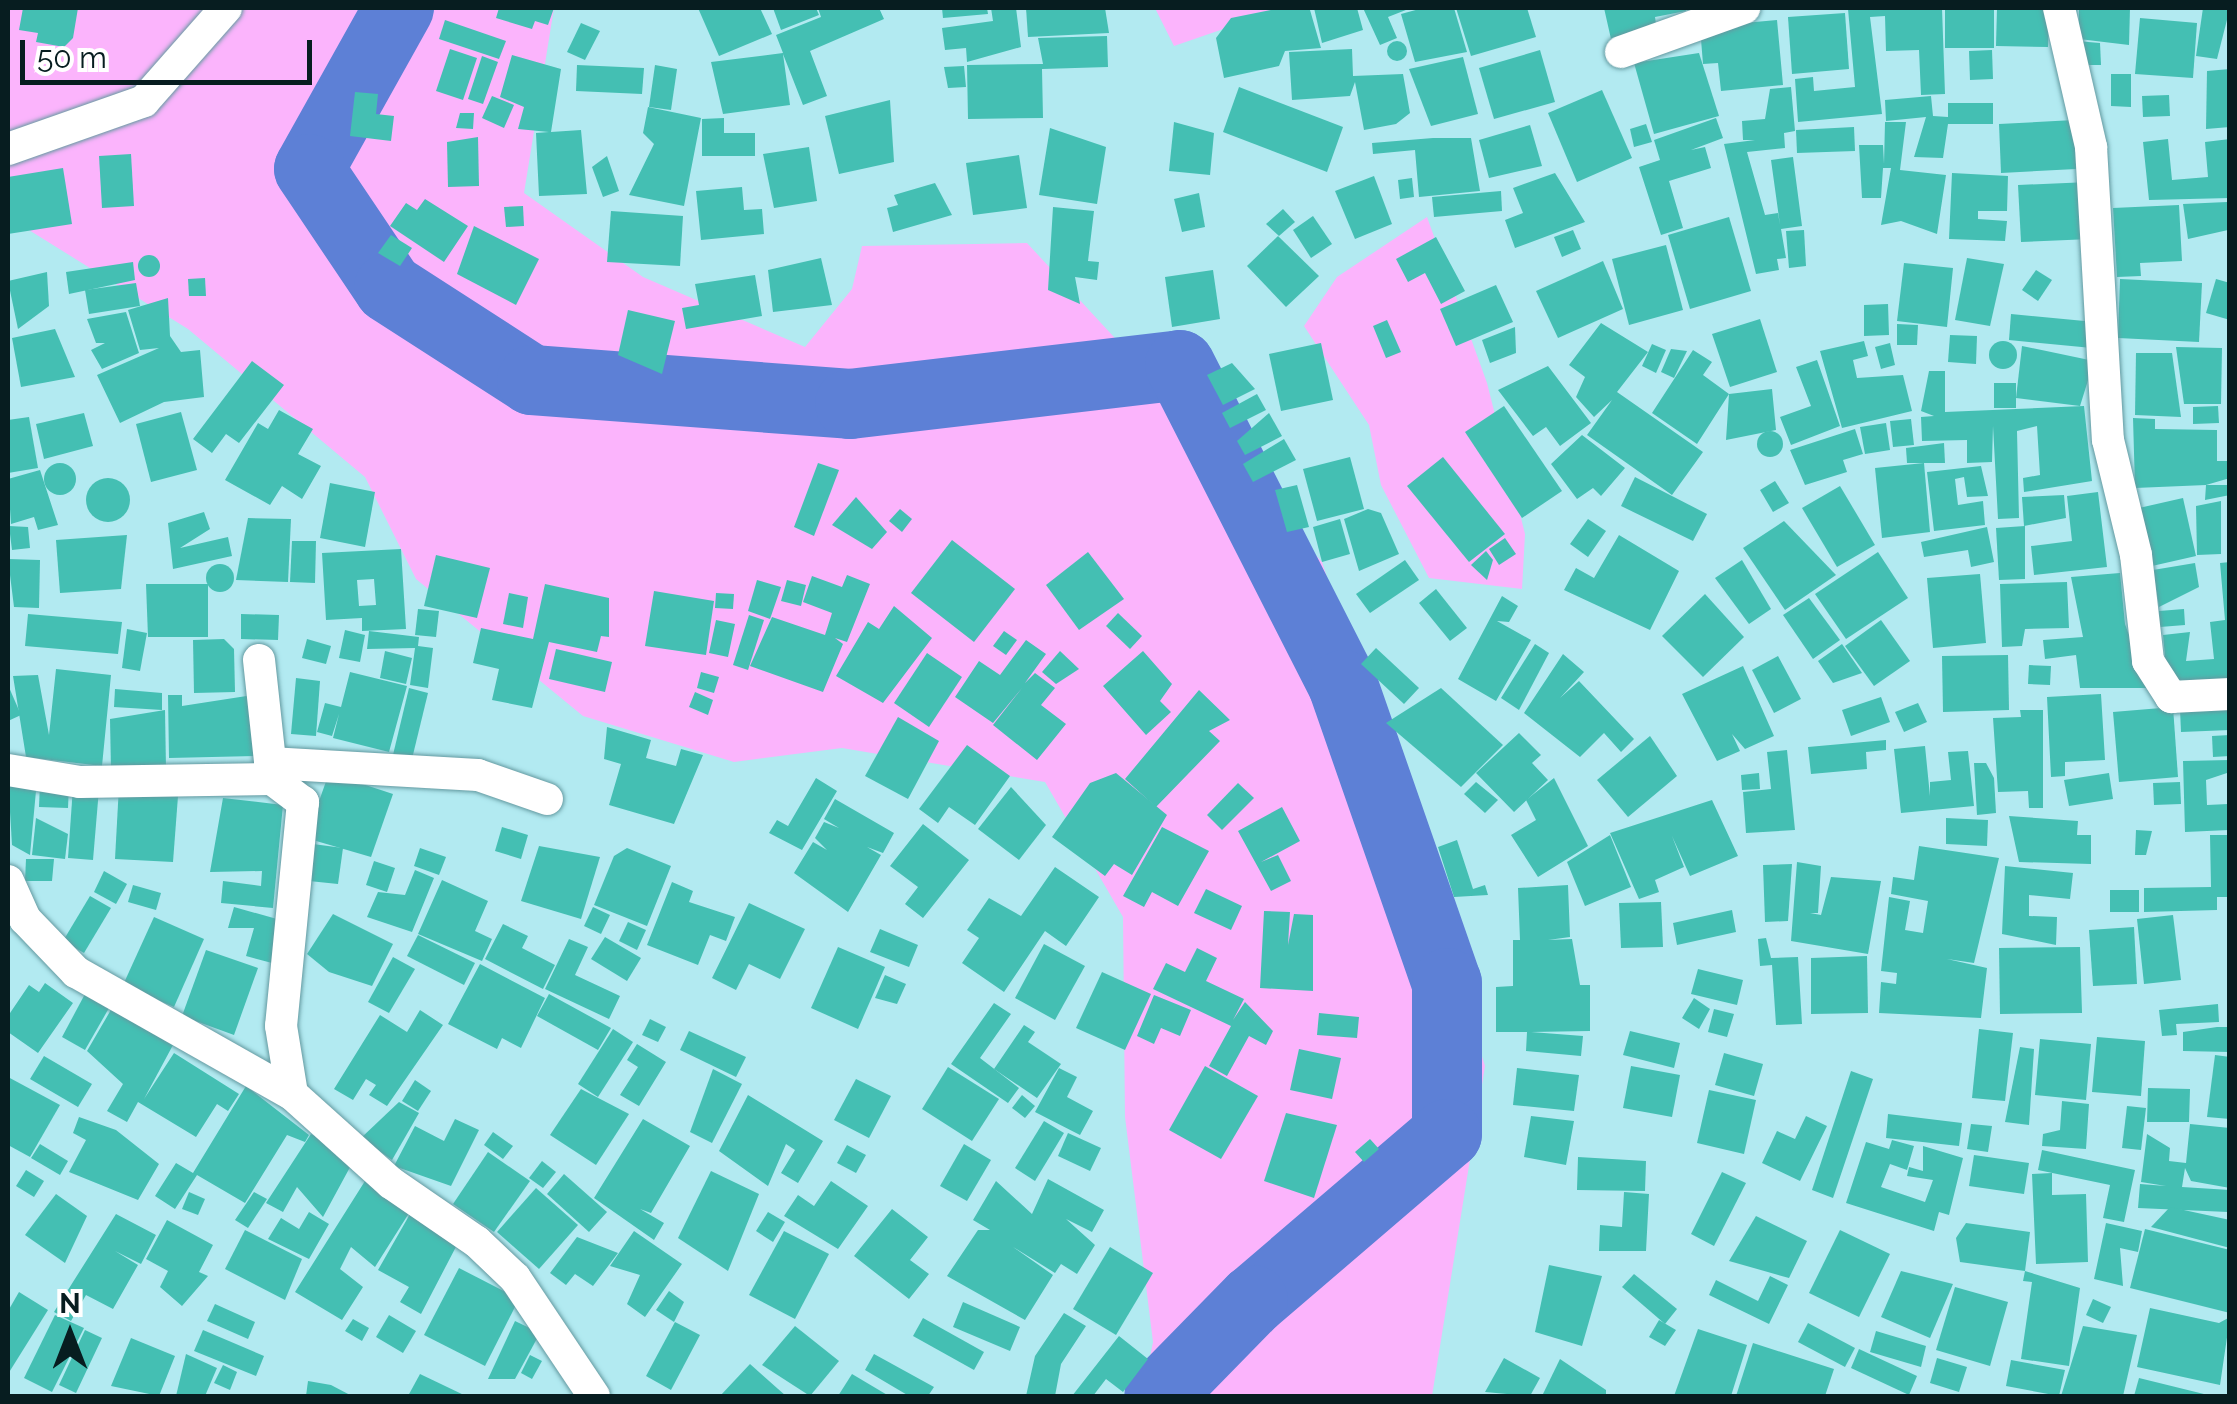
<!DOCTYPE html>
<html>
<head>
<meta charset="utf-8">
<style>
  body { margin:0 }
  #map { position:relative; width:2237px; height:1404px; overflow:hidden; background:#b2eaf1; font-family:Raleway,sans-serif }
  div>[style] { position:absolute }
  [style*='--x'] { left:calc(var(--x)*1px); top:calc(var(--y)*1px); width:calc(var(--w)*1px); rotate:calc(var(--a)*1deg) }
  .green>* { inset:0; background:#fbb4fc }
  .river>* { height:70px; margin:-35px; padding:0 35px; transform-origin:35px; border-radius:35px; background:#5d80d6 }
  .building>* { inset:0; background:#44bfb3 }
  .round { border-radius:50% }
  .roads { filter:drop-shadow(0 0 2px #6399a0) drop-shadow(0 0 2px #6399a0) }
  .minor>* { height:32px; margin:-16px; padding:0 16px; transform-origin:16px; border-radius:16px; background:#fff }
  span { translate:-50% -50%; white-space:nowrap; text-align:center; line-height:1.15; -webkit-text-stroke:8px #fff; paint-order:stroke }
  .frame { position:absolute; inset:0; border:10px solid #071d20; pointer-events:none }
  .north { position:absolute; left:20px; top:1284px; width:100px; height:100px; -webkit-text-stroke:8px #fff; paint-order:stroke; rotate:0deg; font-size:28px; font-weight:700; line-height:40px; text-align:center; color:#071d20 }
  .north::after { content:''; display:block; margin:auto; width:35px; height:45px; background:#071d20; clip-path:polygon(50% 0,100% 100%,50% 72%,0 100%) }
  .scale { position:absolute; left:20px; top:40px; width:292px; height:45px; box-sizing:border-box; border:5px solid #071d20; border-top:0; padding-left:12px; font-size:30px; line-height:35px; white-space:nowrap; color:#071d20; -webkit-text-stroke:8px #fff; paint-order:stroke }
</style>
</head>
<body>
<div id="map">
  <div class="green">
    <i style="clip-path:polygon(8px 8px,554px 8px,524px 193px,643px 277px,805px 347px,852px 289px,862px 246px,1027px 243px,1322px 562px,1485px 1066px,1432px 1396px,1142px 1396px,1153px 1342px,1125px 1117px,1123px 917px,1045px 782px,842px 748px,734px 762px,583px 716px,416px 579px,365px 477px,188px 329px,8px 217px)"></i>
    <i style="clip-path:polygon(1155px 8px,1284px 8px,1174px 46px)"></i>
    <i style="clip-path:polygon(1427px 217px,1487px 383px,1525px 534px,1522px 589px,1429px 578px,1381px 485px,1369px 425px,1304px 326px,1337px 277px)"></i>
  </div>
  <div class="river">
    <i style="--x:399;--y:8;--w:184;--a:119.2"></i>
    <i style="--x:309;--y:169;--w:143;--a:56.1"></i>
    <i style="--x:389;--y:288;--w:170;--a:32.8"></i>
    <i style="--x:532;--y:380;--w:319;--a:4.3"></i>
    <i style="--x:850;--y:404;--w:332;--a:-6.7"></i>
    <i style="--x:1180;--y:365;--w:359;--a:63"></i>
    <i style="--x:1343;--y:685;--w:316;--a:70.8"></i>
    <i style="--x:1447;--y:983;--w:151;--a:90"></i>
    <i style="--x:1447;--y:1134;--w:255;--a:139.4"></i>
    <i style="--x:1253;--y:1300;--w:134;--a:134.4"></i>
  </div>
  <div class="building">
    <i style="clip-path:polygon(23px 8px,78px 8px,73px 38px,64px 47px,36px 42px,38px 33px,19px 30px)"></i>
    <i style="clip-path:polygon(499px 8px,554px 8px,548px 25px,535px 21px,532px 29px,496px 18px)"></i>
    <i style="clip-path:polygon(698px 8px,760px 8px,772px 34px,719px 56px)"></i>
    <i style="clip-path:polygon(773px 8px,816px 8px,819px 15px,781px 30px)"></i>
    <i style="clip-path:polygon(818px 8px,879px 8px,884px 19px,810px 51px,827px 96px,803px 105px,783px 54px,790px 105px,723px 114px,711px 62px,783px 53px,776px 35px,821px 17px)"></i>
    <i style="clip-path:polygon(942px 8px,987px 8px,988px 14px,943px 18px)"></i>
    <i style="clip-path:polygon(991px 8px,1016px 8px,1021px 47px,967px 62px,966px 48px,945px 50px,942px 28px,993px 21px)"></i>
    <i style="clip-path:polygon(1026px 8px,1105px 8px,1109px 33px,1028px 37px)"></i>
    <i style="clip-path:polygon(1281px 8px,1310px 10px,1321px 48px,1285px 51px,1279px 66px,1224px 78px,1216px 38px,1231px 18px)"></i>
    <i style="clip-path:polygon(1314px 8px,1357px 8px,1363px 30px,1322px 43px)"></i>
    <i style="clip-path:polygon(1363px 8px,1411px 8px,1388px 17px,1397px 38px,1380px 45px)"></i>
    <i style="clip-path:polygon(1423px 8px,1454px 8px,1467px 52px,1415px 62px,1401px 14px)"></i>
    <i style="clip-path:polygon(1456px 8px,1527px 8px,1536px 37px,1471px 56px)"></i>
    <i style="clip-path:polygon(1604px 8px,1685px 8px,1686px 11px,1655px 17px,1657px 30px,1611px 39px)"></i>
    <i style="clip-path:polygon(1942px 8px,1945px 94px,1921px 95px,1919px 50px,1886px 51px,1885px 16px,1870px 17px,1882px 114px,1798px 122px,1795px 79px,1813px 77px,1814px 91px,1855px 87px,1848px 9px)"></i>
    <i style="clip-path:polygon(1945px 8px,1994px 8px,1994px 48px,1945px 48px)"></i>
    <i style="clip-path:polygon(1997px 8px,2049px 8px,2048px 47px,1996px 46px)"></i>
    <i style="clip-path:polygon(2079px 8px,2130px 8px,2129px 45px,2079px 39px)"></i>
    <i style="clip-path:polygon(2203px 8px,2230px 8px,2217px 59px,2196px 56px)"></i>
    <i style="clip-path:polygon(1845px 13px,1849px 69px,1792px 74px,1788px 17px)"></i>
    <i style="clip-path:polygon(2140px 18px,2197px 23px,2193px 78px,2135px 74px)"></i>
    <i style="clip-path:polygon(445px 20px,506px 41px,499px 59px,439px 39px)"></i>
    <i style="clip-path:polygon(1777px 20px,1783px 85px,1721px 91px,1718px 63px,1703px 64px,1700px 27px)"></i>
    <i style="clip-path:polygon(581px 23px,600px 31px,585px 60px,567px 52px)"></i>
    <i style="clip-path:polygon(1107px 36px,1108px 67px,1042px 69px,1043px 118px,968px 119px,967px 65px,1043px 64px,1038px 38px)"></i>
    <i class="round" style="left:1387px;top:41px;width:20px;height:20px"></i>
    <i style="clip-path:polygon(2076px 41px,2100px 43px,2101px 65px,2076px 65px)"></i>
    <i style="clip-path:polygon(450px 49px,477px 58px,463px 100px,436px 91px)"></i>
    <i style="clip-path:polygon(1352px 49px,1353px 76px,1403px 74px,1410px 113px,1396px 124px,1364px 130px,1355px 82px,1350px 96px,1292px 100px,1289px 52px)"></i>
    <i style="clip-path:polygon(1540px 50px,1555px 102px,1494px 119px,1479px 68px)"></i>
    <i style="clip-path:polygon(1992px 50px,1993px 79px,1970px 80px,1969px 51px)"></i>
    <i style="clip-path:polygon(1699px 53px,1719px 116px,1654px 134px,1634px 63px)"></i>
    <i style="clip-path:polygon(512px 55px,561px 69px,551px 132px,581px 130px,587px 194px,539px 196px,536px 133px,549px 132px,518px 129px,524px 107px,500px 97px)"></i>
    <i style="clip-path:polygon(482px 56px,498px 62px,483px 104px,468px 99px)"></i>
    <i style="clip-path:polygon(1463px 57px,1478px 114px,1431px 126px,1409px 69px)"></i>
    <i style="clip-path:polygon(577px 65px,644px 68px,642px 94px,576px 91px)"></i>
    <i style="clip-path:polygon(655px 65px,677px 69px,671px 110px,649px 107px)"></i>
    <i style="clip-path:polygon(964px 66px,966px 87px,948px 88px,944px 67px)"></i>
    <i style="clip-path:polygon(2230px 69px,2230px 127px,2206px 129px,2207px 71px)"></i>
    <i style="clip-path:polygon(2111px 74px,2131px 74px,2131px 107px,2111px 106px)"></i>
    <i style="clip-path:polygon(1239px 87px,1343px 127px,1327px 172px,1223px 132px)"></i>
    <i style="clip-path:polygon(1791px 87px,1795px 131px,1784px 133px,1785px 148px,1747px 152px,1765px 215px,1778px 213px,1780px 225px,1771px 160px,1793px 157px,1802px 226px,1781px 229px,1786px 258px,1777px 259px,1779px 270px,1756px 274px,1724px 144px,1755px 140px,1743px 140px,1742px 121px,1765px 119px,1770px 89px)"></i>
    <i style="clip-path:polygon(1602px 90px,1632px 158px,1577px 182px,1548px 113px)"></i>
    <i style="clip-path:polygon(355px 92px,378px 94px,376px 114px,394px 116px,391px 141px,350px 136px)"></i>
    <i style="clip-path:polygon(2169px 95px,2170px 116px,2143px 117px,2142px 96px)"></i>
    <i style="clip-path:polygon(492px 96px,514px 105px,504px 128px,482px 118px)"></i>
    <i style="clip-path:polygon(1931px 96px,1933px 116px,1948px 117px,1948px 103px,1993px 103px,1993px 124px,1948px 124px,1943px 158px,1914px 157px,1926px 117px,1886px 121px,1885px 100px)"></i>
    <i style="clip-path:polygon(890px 100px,894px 162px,839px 174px,825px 116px)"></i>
    <i style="clip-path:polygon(648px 107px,701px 118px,684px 206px,629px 195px,654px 144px,643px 133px)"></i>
    <i style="clip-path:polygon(460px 113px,474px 113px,473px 129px,456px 128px)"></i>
    <i style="clip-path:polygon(724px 118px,724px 133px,755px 133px,755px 156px,702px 156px,702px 119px)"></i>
    <i style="clip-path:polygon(1716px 118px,1723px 138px,1691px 150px,1705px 147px,1711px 168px,1669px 181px,1683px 228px,1661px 235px,1639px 167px,1660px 160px,1654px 140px)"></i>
    <i style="clip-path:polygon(2074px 120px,2076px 169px,2001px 173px,1999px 124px)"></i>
    <i style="clip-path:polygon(1174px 122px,1214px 133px,1210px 175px,1169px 171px)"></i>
    <i style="clip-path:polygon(1885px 122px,1906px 122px,1900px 170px,1946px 175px,1937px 234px,1901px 221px,1881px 225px,1891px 168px,1883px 168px,1881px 198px,1862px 198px,1859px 145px,1883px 145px,1884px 164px)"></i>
    <i style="clip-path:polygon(1646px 124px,1652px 142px,1634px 147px,1630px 129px)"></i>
    <i style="clip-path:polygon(1530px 125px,1542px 166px,1489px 178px,1479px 140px)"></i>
    <i style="clip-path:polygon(1854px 127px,1855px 151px,1797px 153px,1796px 130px)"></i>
    <i style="clip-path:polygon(1050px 128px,1106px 147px,1097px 204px,1039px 195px)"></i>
    <i style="clip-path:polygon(478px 137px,479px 186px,448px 187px,447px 142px)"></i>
    <i style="clip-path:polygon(1433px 138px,1471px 138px,1480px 191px,1419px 197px,1415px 150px,1373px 154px,1372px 143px)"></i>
    <i style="clip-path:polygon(2168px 139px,2172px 180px,2208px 177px,2205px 142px,2230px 139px,2230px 198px,2149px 200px,2143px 142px)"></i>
    <i style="clip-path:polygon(809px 147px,817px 201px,774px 208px,763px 154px)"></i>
    <i style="clip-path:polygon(131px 154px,134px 206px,102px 208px,99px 156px)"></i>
    <i style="clip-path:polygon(1019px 155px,1027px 208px,973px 215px,966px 163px)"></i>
    <i style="clip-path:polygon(607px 156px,619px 191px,603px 197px,592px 167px)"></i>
    <i style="clip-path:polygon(63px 168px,72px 224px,8px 234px,8px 177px)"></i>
    <i style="clip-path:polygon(1555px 173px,1585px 222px,1515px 248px,1505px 220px,1523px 213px,1513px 188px)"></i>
    <i style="clip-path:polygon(1952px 173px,2008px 176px,2007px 211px,1978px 211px,1978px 219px,2007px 221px,2005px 241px,1949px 239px)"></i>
    <i style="clip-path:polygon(1374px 176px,1392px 224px,1355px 239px,1335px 191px)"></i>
    <i style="clip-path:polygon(1412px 178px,1414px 197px,1400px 199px,1398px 180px)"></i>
    <i style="clip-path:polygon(2089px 182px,2091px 239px,2021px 242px,2018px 185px)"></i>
    <i style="clip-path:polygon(935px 183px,952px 215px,893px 232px,887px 208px,898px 205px,894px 195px)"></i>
    <i style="clip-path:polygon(742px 187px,744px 210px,762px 209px,764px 234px,701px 240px,696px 191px)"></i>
    <i style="clip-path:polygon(1501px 191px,1502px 211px,1434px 217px,1432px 197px)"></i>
    <i style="clip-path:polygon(1199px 193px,1205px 227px,1182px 232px,1174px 199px)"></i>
    <i style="clip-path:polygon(425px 199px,468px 226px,444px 262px,390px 226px,406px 203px,417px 210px)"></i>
    <i style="clip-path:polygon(2227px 202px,2228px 230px,2188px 239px,2183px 204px)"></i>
    <i style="clip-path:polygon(2179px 205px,2182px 261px,2140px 263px,2141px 276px,2117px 277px,2113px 208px)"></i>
    <i style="clip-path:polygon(523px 206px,524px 226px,506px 227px,504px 207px)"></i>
    <i style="clip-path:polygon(1053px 207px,1094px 211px,1088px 261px,1099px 262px,1097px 280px,1075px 277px,1080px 304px,1048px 290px)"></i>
    <i style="clip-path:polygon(1283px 209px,1295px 222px,1279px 236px,1266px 224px)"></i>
    <i style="clip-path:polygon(611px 211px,683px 216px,680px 266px,607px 262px)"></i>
    <i style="clip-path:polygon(1313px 216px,1332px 244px,1311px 258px,1293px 230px)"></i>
    <i style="clip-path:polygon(1729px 217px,1751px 291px,1690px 309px,1668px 235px)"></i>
    <i style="clip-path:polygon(474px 226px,539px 259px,516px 305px,457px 274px)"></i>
    <i style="clip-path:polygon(1573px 230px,1581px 249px,1562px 257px,1554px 237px)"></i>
    <i style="clip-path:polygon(1804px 230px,1806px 266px,1789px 268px,1786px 231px)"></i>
    <i style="clip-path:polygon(391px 235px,412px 248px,400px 266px,378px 253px)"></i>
    <i style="clip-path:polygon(1278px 236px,1319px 276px,1286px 307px,1247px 266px)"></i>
    <i style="clip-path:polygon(1436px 237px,1465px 291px,1441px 304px,1425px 273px,1408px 282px,1396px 259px)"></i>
    <i style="clip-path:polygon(1666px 245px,1683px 310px,1629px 325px,1612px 259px)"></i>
    <i class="round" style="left:138px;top:255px;width:22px;height:22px"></i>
    <i style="clip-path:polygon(821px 258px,832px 305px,773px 312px,768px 270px)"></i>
    <i style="clip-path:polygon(1967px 258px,2004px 264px,1990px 326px,1955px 320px)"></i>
    <i style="clip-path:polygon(1603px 261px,1623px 309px,1558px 338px,1536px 291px)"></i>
    <i style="clip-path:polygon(133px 262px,135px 280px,69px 294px,66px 272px)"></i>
    <i style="clip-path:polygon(1904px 263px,1953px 268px,1947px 327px,1897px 321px)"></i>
    <i style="clip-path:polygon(1213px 270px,1220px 319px,1172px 327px,1165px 277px)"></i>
    <i style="clip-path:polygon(2036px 270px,2052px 280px,2038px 301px,2022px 290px)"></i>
    <i style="clip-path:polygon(47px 272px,49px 306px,18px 329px,8px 281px)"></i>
    <i style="clip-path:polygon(755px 275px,762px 316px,686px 329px,682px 308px,699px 305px,695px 284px)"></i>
    <i style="clip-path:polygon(205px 278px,206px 296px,189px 296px,188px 279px)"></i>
    <i style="clip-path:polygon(2120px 279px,2202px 283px,2199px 342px,2118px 338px)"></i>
    <i style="clip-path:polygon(2216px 279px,2230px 283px,2230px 320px,2206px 313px)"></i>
    <i style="clip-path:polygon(136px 283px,140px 306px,89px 314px,85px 290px)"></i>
    <i style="clip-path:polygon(1496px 285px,1513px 322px,1456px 346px,1440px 309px)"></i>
    <i style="clip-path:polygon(168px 298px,170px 336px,181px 352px,200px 350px,204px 397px,164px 402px,120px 423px,97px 375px,159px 348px,140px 350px,128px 310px)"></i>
    <i style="clip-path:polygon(1888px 304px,1889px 335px,1864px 336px,1864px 305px)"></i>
    <i style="clip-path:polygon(628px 310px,675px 321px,662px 374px,618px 355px)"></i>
    <i style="clip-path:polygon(126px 312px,139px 353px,102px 369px,91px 350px,105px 343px,96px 343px,87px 319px)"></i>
    <i style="clip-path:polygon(2011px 314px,2095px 322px,2092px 348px,2009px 340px)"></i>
    <i style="clip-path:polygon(1760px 319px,1777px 372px,1730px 387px,1712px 334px)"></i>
    <i style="clip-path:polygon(1387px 320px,1401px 352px,1386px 358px,1373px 326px)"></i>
    <i style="clip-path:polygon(1601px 323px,1648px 352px,1617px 392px,1703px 452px,1672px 495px,1587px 435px,1612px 400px,1594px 417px,1576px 397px,1585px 377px,1569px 365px)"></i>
    <i style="clip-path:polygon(1897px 324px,1918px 325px,1917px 345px,1897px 345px)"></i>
    <i style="clip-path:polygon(1515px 327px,1516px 353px,1490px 363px,1482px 340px)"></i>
    <i style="clip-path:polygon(55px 329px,75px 377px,21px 387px,12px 338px)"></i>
    <i style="clip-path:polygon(1950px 335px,1977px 336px,1976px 364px,1948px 362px)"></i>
    <i class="round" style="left:1989px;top:341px;width:28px;height:28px"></i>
    <i style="clip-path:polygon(1864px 341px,1868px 356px,1853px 360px,1857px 378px,1903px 375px,1912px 411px,1842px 428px,1820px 351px)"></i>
    <i style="clip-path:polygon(1321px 343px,1333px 400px,1281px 411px,1269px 354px)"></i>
    <i style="clip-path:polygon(1890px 343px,1895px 365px,1881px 369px,1875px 347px)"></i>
    <i style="clip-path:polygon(1652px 344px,1666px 350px,1656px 373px,1642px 366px)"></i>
    <i style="clip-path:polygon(2022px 346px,2094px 361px,2080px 406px,2016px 398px)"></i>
    <i style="clip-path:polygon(2176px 347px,2222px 348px,2221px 404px,2184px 404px)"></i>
    <i style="clip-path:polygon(1671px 349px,1687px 351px,1674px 378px,1661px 372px)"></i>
    <i style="clip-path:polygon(1693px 350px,1712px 362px,1703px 375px,1729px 394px,1772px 389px,1776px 430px,1726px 440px,1729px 394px,1697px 444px,1652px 413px)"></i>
    <i style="clip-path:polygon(2136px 353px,2172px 353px,2181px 417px,2135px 415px)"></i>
    <i style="clip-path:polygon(1817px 360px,1840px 426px,1791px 445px,1780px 417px,1811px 406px,1796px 367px)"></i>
    <i style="clip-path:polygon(252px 361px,284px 385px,239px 443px,226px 434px,212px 453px,193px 439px)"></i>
    <i style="clip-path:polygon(1232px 363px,1255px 389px,1223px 405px,1207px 375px)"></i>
    <i style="clip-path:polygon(1548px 366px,1591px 423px,1560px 446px,1546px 427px,1533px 436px,1498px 390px)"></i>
    <i style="clip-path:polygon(1929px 371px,1945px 371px,1945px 412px,2084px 406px,2092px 481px,2024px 492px,2023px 478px,2040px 475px,2037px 426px,2017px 431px,2019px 518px,1998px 519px,1993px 426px,1992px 462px,1967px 463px,1967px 440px,1922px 441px,1921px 417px,1934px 416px,1921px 411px)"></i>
    <i style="clip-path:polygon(1994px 383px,2016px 383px,2016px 408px,1994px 408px)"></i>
    <i style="clip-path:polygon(1257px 394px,1266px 410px,1230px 428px,1222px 413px)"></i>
    <i style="clip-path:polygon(1504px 406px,1562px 491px,1522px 518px,1465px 432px)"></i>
    <i style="clip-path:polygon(2218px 406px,2219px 423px,2193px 424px,2193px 407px)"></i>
    <i style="clip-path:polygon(279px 410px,313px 429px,298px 454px,321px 466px,302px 499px,282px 486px,270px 505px,225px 480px,258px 423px,268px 429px)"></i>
    <i style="clip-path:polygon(181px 412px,197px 470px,151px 482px,136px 424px)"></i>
    <i style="clip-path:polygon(84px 413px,93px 446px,44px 459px,36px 424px)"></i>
    <i style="clip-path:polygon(1269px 413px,1282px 436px,1245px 455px,1237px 441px)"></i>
    <i style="clip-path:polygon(29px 417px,38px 468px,8px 473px,8px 420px)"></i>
    <i style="clip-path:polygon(2133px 418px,2155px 419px,2155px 429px,2217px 430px,2217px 461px,2230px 461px,2230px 478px,2206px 485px,2230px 485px,2230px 495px,2205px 500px,2206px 485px,2135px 488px)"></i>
    <i style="clip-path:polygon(1911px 419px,1914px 445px,1893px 447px,1890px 421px)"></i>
    <i style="clip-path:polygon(1886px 423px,1890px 450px,1865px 454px,1860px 427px)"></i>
    <i style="clip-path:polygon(1855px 429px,1863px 454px,1843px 460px,1847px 472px,1805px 485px,1790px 450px)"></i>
    <i class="round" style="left:1757px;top:431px;width:26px;height:26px"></i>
    <i style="clip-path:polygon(1582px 435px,1625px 468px,1601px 496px,1593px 488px,1577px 499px,1551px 464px)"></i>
    <i style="clip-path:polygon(1284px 439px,1296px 460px,1253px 482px,1243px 464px)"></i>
    <i style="clip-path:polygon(1944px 443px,1945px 463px,1907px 463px,1906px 448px)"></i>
    <i style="clip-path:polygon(1350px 457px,1364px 509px,1317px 521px,1303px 469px)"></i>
    <i style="clip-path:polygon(1443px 457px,1505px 534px,1469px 562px,1407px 486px)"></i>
    <i style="clip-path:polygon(818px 463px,839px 470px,814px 536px,794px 527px)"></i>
    <i style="clip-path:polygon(1924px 463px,1930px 532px,1882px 538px,1875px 468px)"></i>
    <i class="round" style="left:44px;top:463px;width:32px;height:32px"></i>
    <i style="clip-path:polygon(1981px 466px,1988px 496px,1967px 497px,1964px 477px,1955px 479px,1958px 505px,1983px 501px,1985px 525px,1934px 531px,1927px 472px)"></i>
    <i style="clip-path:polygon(40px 470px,58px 525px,38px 530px,34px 517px,11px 524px,8px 479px)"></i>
    <i style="clip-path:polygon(1635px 477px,1707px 514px,1693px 541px,1621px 506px)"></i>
    <i class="round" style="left:86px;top:478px;width:44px;height:44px"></i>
    <i style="clip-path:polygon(1775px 481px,1789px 503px,1773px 512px,1760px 490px)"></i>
    <i style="clip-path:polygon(330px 483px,375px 492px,365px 547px,320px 538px)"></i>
    <i style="clip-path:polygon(1297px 485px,1309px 527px,1287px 532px,1275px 490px)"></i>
    <i style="clip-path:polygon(1840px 486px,1875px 545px,1837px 567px,1802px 508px)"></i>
    <i style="clip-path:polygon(2098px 492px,2107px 567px,2034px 575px,2031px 546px,2072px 541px,2067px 496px)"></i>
    <i style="clip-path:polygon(2064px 495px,2066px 518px,2024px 526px,2022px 497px)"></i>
    <i style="clip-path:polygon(856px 497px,887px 532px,872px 549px,832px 525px)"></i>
    <i style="clip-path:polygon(2183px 498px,2196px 556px,2152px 566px,2139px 508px)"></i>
    <i style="clip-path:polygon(2221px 501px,2221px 554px,2197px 555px,2196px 506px)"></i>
    <i style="clip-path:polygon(900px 509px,912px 519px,902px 532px,889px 521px)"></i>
    <i style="clip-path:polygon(1368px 509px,1381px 513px,1399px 554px,1359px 571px,1344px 519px)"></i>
    <i style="clip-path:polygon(204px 512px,210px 529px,180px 548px,228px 537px,232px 556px,173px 569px,168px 523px)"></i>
    <i style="clip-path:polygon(248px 518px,291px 519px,288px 582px,236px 580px)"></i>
    <i style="clip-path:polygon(1340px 519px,1350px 554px,1322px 562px,1313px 527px)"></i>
    <i style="clip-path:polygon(1588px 519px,1606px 531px,1588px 557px,1570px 544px)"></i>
    <i style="clip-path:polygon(1784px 521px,1836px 575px,1785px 610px,1743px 548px)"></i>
    <i style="clip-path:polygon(9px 526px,28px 527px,30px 548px,12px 550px)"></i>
    <i style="clip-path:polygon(2025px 526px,2025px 579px,1999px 580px,1996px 528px)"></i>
    <i style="clip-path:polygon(1987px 527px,1994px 562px,1971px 567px,1968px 550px,1924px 557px,1921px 542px)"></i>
    <i style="clip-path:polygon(127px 535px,121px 589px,60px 593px,56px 540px)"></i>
    <i style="clip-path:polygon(1619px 535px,1679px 571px,1650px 630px,1564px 590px,1576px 568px,1594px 578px)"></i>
    <i style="clip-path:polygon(1505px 538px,1516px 554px,1499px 565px,1489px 549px)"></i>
    <i style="clip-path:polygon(952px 540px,1015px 589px,974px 642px,911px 593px)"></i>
    <i style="clip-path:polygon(292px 541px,316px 541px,315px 583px,290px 582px)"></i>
    <i style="clip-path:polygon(evenodd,401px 549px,406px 629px,362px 631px,362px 618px,326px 620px,322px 553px,401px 549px,374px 579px,376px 605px,359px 606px,357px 580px,374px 579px)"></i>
    <i style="clip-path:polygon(1486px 551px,1493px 560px,1487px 580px,1471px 565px)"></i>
    <i style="clip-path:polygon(1088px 552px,1124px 599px,1079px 630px,1046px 585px)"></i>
    <i style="clip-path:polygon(1878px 552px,1908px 598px,1846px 639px,1815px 594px)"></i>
    <i style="clip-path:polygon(436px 555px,490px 568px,477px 618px,424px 606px)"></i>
    <i style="clip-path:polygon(8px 559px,40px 560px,39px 608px,14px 607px)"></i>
    <i style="clip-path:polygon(1405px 560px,1419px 580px,1370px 613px,1356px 594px)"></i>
    <i style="clip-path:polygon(1742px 560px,1771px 609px,1749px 624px,1715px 578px)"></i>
    <i style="clip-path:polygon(2230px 562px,2230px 682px,2168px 688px,2163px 635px,2190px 632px,2186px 661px,2214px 659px,2210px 622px,2225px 620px,2220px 563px)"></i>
    <i style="clip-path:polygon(2195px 563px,2199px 587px,2159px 607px,2153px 570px)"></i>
    <i class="round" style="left:206px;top:564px;width:28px;height:28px"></i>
    <i style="clip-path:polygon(2120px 573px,2125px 624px,2148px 688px,2080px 688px,2076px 655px,2045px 659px,2043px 640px,2083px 637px,2071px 577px)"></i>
    <i style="clip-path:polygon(1980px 574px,1986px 643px,1933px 648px,1927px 578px)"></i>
    <i style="clip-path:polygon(847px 575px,870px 584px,847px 642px,835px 638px,843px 644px,823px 692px,750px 666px,772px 617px,825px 635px,832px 613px,803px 602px,812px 576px,842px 587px)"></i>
    <i style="clip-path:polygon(757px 580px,781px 587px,770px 619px,748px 611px)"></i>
    <i style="clip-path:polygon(787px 580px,806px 585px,801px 606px,781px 601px)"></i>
    <i style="clip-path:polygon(2067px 582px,2069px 628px,2025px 629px,2022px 646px,2002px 647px,2000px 584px)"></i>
    <i style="clip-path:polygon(146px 584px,208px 584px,208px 637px,148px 637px)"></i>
    <i style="clip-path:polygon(545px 584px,609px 598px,609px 637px,601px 636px,597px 652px,549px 642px,532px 708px,492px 700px,499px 669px,473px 663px,481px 628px,533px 639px)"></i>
    <i style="clip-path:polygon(1436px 589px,1467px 628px,1450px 641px,1419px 603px)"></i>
    <i style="clip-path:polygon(654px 591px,714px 601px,706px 655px,645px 646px)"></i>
    <i style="clip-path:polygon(509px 593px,528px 597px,523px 628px,503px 624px)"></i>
    <i style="clip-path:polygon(716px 593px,734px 594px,733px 609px,715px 608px)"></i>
    <i style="clip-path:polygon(1705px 594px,1744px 637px,1703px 677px,1662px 636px)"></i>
    <i style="clip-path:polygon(1502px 596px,1518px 606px,1509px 622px,1497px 621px,1531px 640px,1496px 701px,1458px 679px)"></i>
    <i style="clip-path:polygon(1809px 598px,1840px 640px,1813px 659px,1783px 615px)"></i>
    <i style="clip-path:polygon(894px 606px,932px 638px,883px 703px,836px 676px,868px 622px,879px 629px)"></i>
    <i style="clip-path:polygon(418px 609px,439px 611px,436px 637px,415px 635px)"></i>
    <i style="clip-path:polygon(2184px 609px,2185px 625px,2160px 627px,2159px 611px)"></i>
    <i style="clip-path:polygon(1118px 613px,1142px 636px,1130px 649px,1106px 626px)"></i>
    <i style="clip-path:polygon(28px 614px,122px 622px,118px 654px,25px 646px)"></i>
    <i style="clip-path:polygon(241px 614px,279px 615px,278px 640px,241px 639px)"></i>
    <i style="clip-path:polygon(749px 615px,764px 620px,748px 670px,733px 665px)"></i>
    <i style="clip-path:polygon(716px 620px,735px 624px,728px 657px,709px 653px)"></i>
    <i style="clip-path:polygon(1881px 620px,1910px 661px,1874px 686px,1845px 646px)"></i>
    <i style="clip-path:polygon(127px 629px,147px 633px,140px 671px,122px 668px)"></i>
    <i style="clip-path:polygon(345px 630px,365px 635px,360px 662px,339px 658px)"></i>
    <i style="clip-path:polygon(369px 631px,419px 637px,418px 646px,433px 648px,428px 688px,410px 685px,415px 648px,367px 649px)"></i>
    <i style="clip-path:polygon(1004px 631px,1017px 640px,1006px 655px,993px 646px)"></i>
    <i style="clip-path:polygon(224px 639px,234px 649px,235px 692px,194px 693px,193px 640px)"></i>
    <i style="clip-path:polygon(307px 639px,331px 646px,326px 664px,302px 658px)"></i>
    <i style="clip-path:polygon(1026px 640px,1046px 654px,1025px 683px,1035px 673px,1055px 688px,1041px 705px,1066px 724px,1037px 760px,993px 725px,1022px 688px,993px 723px,955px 697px,979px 661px,1000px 675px)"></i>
    <i style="clip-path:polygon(1535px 644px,1549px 653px,1519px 710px,1501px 698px)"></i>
    <i style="clip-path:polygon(1842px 644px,1862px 673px,1833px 683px,1818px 661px)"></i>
    <i style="clip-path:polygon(1376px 648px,1419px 688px,1404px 704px,1361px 664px)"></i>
    <i style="clip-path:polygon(556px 649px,612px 662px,605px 692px,549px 679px)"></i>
    <i style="clip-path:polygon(385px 651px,412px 658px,406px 684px,380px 678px)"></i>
    <i style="clip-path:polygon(1060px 651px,1079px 669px,1056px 684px,1042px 672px)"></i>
    <i style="clip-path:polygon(1143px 651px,1172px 684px,1160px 701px,1171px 712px,1146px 735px,1103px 686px)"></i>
    <i style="clip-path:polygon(927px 653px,962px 677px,929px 727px,894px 703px)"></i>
    <i style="clip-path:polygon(1563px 654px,1584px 672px,1560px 698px,1579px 681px,1634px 739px,1621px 752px,1604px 733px,1580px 757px,1524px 713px)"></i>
    <i style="clip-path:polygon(2008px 655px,2009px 710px,1943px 712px,1942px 656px)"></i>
    <i style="clip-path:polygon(1778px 656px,1801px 699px,1774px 713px,1752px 670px)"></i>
    <i style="clip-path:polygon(2029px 665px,2051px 666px,2050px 685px,2028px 684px)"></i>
    <i style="clip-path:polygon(1743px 666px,1774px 736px,1745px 749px,1732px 734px,1740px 751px,1717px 761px,1682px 694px)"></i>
    <i style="clip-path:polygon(56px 669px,111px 675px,102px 766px,26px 757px,13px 676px,38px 675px,49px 735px)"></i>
    <i style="clip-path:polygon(350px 672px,407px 686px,389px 752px,333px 738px,339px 714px,332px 736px,317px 732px,325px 703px,341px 707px)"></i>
    <i style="clip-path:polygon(701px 672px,719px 677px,714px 693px,697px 688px)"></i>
    <i style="clip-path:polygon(296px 678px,320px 681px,316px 736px,291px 734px)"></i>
    <i style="clip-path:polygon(8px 685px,21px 715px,8px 721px)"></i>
    <i style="clip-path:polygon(409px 688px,428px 693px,411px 763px,392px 759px)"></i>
    <i style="clip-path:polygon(1441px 688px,1503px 745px,1461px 787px,1386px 723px)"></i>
    <i style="clip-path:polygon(115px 689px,162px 693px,162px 710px,114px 707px)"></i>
    <i style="clip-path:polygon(1199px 690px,1230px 720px,1209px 731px,1220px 741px,1156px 807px,1125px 779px)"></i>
    <i style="clip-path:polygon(695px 692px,713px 700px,708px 715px,689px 707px)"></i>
    <i style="clip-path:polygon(2101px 694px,2105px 760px,2065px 762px,2065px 776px,2051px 777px,2047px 697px)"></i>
    <i style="clip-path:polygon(168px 695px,182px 695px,182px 706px,253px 695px,255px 756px,169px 758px)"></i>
    <i style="clip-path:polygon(1881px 697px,1890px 722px,1851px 736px,1842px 710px)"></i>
    <i style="clip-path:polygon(1918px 703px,1927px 722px,1904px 732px,1895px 712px)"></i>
    <i style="clip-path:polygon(2230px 706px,2230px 730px,2181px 732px,2180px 709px)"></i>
    <i style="clip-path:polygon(2173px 707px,2178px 777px,2119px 782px,2113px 712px)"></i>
    <i style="clip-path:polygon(165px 710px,166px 769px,111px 770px,110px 719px)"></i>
    <i style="clip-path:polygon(2020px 710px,2043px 710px,2043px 808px,2029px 808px,2028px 791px,1998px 792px,1993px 718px,2021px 717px)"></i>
    <i style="clip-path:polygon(898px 717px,939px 741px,908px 799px,865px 776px)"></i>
    <i style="clip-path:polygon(607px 727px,651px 740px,646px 758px,676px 766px,681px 749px,703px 755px,674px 824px,609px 805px,621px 764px,604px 759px)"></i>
    <i style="clip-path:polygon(1519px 733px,1541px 755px,1532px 763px,1548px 780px,1514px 812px,1476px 773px)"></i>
    <i style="clip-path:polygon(2230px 735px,2230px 756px,2213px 757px,2212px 736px)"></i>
    <i style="clip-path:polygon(1650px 736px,1677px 776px,1628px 817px,1597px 780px)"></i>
    <i style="clip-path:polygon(1886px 740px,1886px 750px,1866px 752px,1867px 769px,1811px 774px,1808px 747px)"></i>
    <i style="clip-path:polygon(967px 745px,1010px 776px,975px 825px,949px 807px,938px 823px,919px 809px)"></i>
    <i style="clip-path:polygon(1925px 746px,1930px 796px,1930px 782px,1951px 780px,1948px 752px,1968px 751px,1974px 806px,1901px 813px,1894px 749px)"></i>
    <i style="clip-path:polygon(1787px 750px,1795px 830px,1746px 833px,1743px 792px,1771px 789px,1767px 752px)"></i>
    <i style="clip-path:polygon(2230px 760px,2230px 772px,2206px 780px,2207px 805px,2228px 804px,2229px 830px,2185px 832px,2183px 761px)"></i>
    <i style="clip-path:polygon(1974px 763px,1986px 763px,1994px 778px,1996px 813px,1977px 815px)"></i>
    <i style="clip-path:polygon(329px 773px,393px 794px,371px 857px,306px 838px)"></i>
    <i style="clip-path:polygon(1116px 773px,1167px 815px,1132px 875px,1114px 864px,1105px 876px,1052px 837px,1090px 783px)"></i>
    <i style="clip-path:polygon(1759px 773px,1760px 789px,1742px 790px,1741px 775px)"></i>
    <i style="clip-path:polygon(2109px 773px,2113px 799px,2069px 806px,2064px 780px)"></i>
    <i style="clip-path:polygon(8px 778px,37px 780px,30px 855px,12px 845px)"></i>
    <i style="clip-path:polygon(816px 778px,837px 791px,802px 850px,769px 833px,777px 820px,788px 826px)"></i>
    <i style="clip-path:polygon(1554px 778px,1588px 846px,1538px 877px,1511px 835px,1536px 820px,1526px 800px)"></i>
    <i style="clip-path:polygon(1476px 782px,1498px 800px,1485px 813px,1464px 794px)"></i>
    <i style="clip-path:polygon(2180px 782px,2181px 804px,2154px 805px,2153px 783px)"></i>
    <i style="clip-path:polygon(40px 783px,69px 785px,68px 808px,39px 807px)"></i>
    <i style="clip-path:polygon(1238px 783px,1254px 798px,1222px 830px,1207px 815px)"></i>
    <i style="clip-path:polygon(119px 786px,178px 796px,173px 862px,115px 859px)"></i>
    <i style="clip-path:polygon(73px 787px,99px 789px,93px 860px,68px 858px)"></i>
    <i style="clip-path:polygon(1011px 787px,1046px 825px,1019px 860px,978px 829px)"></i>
    <i style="clip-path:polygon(223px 798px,283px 805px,273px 908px,221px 903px,223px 881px,261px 886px,262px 871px,210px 872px)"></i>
    <i style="clip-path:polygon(835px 799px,894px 833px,883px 853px,867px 847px,881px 855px,848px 912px,794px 873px,813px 842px,827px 850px,815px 838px,824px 822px,839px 828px,824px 819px)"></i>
    <i style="clip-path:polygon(1712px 800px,1738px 856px,1690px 876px,1672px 836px,1684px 867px,1655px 880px,1659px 892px,1639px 899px,1610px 833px)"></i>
    <i style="clip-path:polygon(1282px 807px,1300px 841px,1261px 862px,1278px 855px,1291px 881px,1271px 891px,1238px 831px)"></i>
    <i style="clip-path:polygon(2009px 816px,2078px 821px,2077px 835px,2091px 835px,2091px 864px,2019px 862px)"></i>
    <i style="clip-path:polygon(36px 818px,68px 834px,65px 859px,32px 855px)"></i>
    <i style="clip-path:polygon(1946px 818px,1988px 820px,1987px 846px,1946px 844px)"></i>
    <i style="clip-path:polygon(923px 824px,969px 860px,923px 918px,905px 904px,918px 887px,890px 866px)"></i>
    <i style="clip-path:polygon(502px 827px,528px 835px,521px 859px,495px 851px)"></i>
    <i style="clip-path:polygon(1162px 827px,1209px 851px,1178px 906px,1152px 892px,1144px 907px,1123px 896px)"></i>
    <i style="clip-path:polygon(2136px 830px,2152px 831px,2146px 855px,2135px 855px)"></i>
    <i style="clip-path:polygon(1610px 835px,1631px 887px,1585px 906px,1567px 862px)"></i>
    <i style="clip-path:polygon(2210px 835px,2230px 835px,2230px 897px,2217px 897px,2217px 910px,2144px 912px,2144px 888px,2211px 887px)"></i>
    <i style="clip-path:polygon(1457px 840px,1473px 889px,1485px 885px,1488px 895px,1454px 897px,1438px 847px)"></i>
    <i style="clip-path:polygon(313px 844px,343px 848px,338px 884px,309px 881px)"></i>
    <i style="clip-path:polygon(539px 846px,600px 857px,581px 919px,521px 901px)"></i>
    <i style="clip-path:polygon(1919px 846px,1999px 858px,1974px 963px,1947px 959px,1987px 968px,1981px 1018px,1879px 1013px,1881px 982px,1896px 984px,1897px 973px,1881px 971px,1889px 897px,1910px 901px,1905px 930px,1923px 933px,1928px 901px,1891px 894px,1893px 877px,1914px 880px)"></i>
    <i style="clip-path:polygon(420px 848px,446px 857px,439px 875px,414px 866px)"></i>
    <i style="clip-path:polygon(627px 848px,671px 866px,647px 926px,594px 905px,614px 856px)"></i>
    <i style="clip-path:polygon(26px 859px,54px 859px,52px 881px,25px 881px)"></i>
    <i style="clip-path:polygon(374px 861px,395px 868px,387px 892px,366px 885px)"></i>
    <i style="clip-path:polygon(1797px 862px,1821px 866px,1818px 913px,1810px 913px,1821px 915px,1831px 877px,1881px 881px,1868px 954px,1791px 941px)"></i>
    <i style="clip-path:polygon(1792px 864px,1788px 921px,1765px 922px,1763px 865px)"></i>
    <i style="clip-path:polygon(2005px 866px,2073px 873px,2070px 899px,2029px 895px,2029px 916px,2057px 917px,2056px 945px,2002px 934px)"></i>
    <i style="clip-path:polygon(1055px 867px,1099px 897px,1066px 946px,1045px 931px,1004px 992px,962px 963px,979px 938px,967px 930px,989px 898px,1021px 916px)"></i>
    <i style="clip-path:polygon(415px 870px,434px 878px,412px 932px,367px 917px,378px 892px,405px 895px)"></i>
    <i style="clip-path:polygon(104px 871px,127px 884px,116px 904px,94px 892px)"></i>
    <i style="clip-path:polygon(442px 880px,488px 901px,475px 931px,492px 939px,482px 961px,418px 934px)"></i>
    <i style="clip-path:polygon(672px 882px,693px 891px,689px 902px,735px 917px,726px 941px,710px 935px,698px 965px,647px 945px)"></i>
    <i style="clip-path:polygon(133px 885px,161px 893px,156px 910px,128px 902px)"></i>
    <i style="clip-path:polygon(1568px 885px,1570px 937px,1548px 940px,1572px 939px,1580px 985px,1590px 985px,1590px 1031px,1531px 1032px,1583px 1036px,1581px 1056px,1526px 1051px,1527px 1032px,1496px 1032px,1496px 987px,1513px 986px,1513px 940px,1520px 940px,1518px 888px)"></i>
    <i style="clip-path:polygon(1206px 889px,1242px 906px,1231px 930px,1194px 913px)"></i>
    <i style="clip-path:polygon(2110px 890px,2139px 890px,2139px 912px,2110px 912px)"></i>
    <i style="clip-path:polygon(90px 896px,111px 908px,84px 953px,63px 941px)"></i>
    <i style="clip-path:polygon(1661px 902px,1663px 947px,1621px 948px,1619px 903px)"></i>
    <i style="clip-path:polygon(749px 903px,805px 929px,780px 979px,749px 964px,736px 990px,712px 978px)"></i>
    <i style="clip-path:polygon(234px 907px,284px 921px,272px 963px,246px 956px,254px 928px,228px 928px)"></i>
    <i style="clip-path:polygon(593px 907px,610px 915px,601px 934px,584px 926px)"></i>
    <i style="clip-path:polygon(1732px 910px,1736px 932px,1677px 945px,1673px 923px)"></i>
    <i style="clip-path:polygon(1264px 911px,1290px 912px,1288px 945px,1294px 914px,1313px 915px,1313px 991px,1260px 988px)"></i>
    <i style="clip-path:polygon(333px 914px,393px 944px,372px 986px,329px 972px,307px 954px)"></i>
    <i style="clip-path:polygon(2173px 915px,2181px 980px,2144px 984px,2137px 919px)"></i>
    <i style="clip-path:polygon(154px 917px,204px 939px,174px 1007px,123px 985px)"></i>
    <i style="clip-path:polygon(628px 922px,646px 930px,637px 950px,619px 941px)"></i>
    <i style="clip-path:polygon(503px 924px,528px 936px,522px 948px,555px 965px,543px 989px,485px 959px)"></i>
    <i style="clip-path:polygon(2134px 927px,2137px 984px,2093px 986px,2089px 930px)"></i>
    <i style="clip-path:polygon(880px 929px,918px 945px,909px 967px,870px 952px)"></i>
    <i style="clip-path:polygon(418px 935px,475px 963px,464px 985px,407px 956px)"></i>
    <i style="clip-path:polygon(605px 937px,641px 958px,627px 981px,591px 959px)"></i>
    <i style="clip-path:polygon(1766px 938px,1771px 958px,1798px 957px,1802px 1024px,1776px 1025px,1772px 965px,1760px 966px,1758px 939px)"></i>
    <i style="clip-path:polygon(569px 939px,588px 947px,575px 975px,620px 996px,609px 1019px,545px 989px)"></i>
    <i style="clip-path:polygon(1044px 944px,1085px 966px,1055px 1020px,1015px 998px)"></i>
    <i style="clip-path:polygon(838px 947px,885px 967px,858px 1029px,811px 1008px)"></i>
    <i style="clip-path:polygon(2080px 947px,2082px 1013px,2000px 1014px,1999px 948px)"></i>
    <i style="clip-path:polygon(1197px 948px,1217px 958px,1206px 981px,1244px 999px,1233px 1020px,1245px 1002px,1273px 1031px,1266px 1045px,1249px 1036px,1227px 1076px,1209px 1066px,1231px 1026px,1153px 989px,1166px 963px,1185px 972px)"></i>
    <i style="clip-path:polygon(206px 950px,258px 968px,234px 1035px,182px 1016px)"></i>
    <i style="clip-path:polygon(1867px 956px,1868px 1013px,1811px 1014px,1811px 958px)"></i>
    <i style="clip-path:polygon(393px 957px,415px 969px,389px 1013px,368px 1002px)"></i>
    <i style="clip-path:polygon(480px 964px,545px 998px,521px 1048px,502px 1038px,497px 1049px,448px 1024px)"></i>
    <i style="clip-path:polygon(1698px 969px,1743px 980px,1737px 1005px,1691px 994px)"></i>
    <i style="clip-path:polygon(1102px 972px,1151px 994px,1125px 1050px,1076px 1028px)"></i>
    <i style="clip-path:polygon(885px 975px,906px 984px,897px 1004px,875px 998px)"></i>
    <i style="clip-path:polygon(45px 983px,73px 1003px,38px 1053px,8px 1032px,8px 1016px,29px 985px,39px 992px)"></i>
    <i style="clip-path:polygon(85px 994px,109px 1008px,85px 1050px,62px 1037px)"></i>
    <i style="clip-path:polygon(549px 994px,611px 1028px,598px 1050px,537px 1016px)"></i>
    <i style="clip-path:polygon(1154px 995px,1191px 1010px,1180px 1036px,1161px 1028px,1154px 1044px,1137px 1036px)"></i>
    <i style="clip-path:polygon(1694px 998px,1710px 1009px,1699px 1029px,1682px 1018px)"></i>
    <i style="clip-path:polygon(994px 1003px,1011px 1014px,980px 1058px,1019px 1088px,1008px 1103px,951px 1064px)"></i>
    <i style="clip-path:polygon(2218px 1004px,2219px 1022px,2176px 1024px,2177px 1035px,2162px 1036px,2159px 1010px)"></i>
    <i style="clip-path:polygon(112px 1008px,173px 1045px,144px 1099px,174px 1053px,239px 1094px,228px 1111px,217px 1104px,196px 1137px,138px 1102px,127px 1122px,107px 1111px,123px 1084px,87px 1051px)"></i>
    <i style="clip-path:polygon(1714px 1009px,1734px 1014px,1727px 1037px,1708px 1032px)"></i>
    <i style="clip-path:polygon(420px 1010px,443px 1025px,387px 1106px,369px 1095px,376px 1085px,366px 1079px,353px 1100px,334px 1089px,380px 1015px,407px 1032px)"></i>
    <i style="clip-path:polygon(1319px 1013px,1359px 1017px,1357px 1038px,1317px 1035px)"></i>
    <i style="clip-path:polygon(650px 1019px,666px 1027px,658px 1042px,642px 1035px)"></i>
    <i style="clip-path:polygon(1024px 1025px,1035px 1032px,1028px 1042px,1061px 1064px,1037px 1098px,994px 1069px)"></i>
    <i style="clip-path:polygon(2217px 1027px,2230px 1027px,2230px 1052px,2183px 1051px,2183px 1032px)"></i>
    <i style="clip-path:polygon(613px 1029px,633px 1042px,598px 1097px,578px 1084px)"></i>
    <i style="clip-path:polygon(1979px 1029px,2013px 1033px,2005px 1101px,1972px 1098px)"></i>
    <i style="clip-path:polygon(689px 1031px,746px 1057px,736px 1077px,680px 1050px)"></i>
    <i style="clip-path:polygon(1630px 1031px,1680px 1043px,1674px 1068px,1623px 1055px)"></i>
    <i style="clip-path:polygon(2097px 1037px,2145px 1041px,2141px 1096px,2092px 1092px)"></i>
    <i style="clip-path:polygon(2040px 1039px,2091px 1044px,2086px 1100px,2035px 1095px)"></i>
    <i style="clip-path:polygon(637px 1044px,666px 1062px,639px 1106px,620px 1095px,638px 1067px,627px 1060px)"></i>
    <i style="clip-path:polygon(2020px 1047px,2034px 1049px,2029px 1125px,2005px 1122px)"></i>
    <i style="clip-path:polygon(1299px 1049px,1341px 1058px,1332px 1099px,1290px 1090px)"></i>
    <i style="clip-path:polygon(1724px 1053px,1763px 1064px,1754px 1096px,1715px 1085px)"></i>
    <i style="clip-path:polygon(2215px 1055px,2230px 1057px,2230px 1119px,2207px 1117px)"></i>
    <i style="clip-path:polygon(44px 1056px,92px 1084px,78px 1107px,30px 1079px)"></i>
    <i style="clip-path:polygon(1205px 1066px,1258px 1096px,1221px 1159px,1169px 1130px)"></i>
    <i style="clip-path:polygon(1631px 1066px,1680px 1075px,1672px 1117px,1623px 1108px)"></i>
    <i style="clip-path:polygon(948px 1067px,999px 1099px,972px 1141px,922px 1109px)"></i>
    <i style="clip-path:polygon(1059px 1068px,1077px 1077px,1067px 1097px,1093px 1111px,1080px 1135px,1035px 1112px)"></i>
    <i style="clip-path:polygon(1517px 1068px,1579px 1075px,1574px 1111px,1513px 1105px)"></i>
    <i style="clip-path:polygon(713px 1069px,742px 1084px,712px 1143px,690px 1132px)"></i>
    <i style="clip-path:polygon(1851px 1071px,1873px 1079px,1833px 1198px,1812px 1190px)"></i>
    <i style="clip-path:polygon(8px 1077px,60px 1105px,30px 1157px,8px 1145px)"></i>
    <i style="clip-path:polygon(856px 1079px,891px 1096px,869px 1138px,834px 1120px)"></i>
    <i style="clip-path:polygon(415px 1080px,431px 1091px,418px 1111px,402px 1101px)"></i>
    <i style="clip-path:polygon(246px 1086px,309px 1135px,305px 1142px,287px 1135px,245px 1203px,197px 1175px,175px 1209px,155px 1196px,176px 1163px,193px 1173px)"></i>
    <i style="clip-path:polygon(2148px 1088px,2190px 1089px,2189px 1122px,2147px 1122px)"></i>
    <i style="clip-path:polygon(581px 1089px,629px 1114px,596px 1165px,550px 1135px)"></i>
    <i style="clip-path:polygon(1709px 1090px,1756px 1100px,1744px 1154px,1697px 1143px)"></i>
    <i style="clip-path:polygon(748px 1095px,823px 1141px,798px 1183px,781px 1173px,795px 1150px,786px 1144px,768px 1186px,719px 1151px)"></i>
    <i style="clip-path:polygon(1022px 1095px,1035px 1106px,1025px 1118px,1012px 1108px)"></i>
    <i style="clip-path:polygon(2062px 1101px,2089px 1104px,2086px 1149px,2042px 1146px,2043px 1134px,2060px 1130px)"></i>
    <i style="clip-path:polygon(399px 1102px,419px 1113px,392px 1160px,361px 1138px)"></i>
    <i style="clip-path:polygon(2127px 1106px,2146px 1108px,2141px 1150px,2122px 1148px)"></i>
    <i style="clip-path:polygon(1286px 1113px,1337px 1125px,1314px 1198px,1264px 1181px)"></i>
    <i style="clip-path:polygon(1888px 1114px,1962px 1123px,1959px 1146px,1886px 1138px)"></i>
    <i style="clip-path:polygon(1531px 1116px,1574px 1121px,1566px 1165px,1524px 1157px)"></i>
    <i style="clip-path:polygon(1806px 1116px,1827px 1126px,1800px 1181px,1762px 1163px,1777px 1131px,1795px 1139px)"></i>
    <i style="clip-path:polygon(79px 1117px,116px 1130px,159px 1164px,138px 1200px,69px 1172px,86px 1140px,73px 1133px)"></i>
    <i style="clip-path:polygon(455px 1119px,479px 1130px,451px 1186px,394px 1166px,415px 1126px,444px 1141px)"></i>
    <i style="clip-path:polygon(643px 1119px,690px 1146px,651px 1213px,640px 1209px,664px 1223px,654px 1240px,594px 1198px)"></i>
    <i style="clip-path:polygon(1044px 1121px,1064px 1133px,1035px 1181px,1015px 1168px)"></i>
    <i style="clip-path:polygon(1971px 1124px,1992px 1126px,1988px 1152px,1967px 1149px)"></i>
    <i style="clip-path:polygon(2190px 1124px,2230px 1128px,2230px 1188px,2191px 1181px,2185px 1168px,2182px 1187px,2230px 1190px,2228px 1212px,2138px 1208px,2140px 1184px,2166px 1186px,2141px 1182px,2147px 1134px,2170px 1148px,2169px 1161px,2186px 1163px)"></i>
    <i style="clip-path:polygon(493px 1132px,513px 1146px,503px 1159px,484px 1145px)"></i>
    <i style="clip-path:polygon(1068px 1133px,1101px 1148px,1090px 1171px,1058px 1156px)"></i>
    <i style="clip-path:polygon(311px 1134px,355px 1158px,323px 1217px,297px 1187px,283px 1212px,266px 1203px)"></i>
    <i style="clip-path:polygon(1370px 1139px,1379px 1149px,1364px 1162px,1355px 1152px)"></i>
    <i style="clip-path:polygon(1892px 1140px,1914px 1146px,1907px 1170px,1890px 1164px,1881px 1187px,1925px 1202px,1933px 1180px,1907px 1176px,1909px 1167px,1923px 1171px,1923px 1146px,1963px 1158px,1949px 1215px,1939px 1212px,1934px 1231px,1846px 1203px,1866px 1142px,1889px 1149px)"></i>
    <i style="clip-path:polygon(40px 1144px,68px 1161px,60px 1175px,31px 1158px)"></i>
    <i style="clip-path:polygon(964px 1144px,991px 1160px,967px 1201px,940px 1186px)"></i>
    <i style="clip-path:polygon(847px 1145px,866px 1155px,856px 1173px,837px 1163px)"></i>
    <i style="clip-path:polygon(2042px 1150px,2135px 1170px,2124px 1222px,2103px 1218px,2110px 1185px,2038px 1170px)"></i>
    <i style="clip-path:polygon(488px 1152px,530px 1181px,494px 1232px,453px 1204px)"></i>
    <i style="clip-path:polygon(1974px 1155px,2029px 1163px,2024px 1194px,1969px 1186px)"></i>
    <i style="clip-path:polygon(1578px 1157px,1646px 1161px,1645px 1191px,1577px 1190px)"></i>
    <i style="clip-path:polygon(542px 1161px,556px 1172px,543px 1188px,529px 1178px)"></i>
    <i style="clip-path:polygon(26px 1170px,44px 1181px,34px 1197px,16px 1186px)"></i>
    <i style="clip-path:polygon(711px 1171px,759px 1194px,728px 1271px,678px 1238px)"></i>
    <i style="clip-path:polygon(1722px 1172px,1746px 1183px,1714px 1246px,1691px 1234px)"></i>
    <i style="clip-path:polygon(2052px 1173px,2052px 1195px,2086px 1194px,2088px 1262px,2036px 1264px,2032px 1174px)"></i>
    <i style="clip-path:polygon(564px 1174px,607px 1212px,589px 1232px,547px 1194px)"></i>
    <i style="clip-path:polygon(1048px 1179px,1104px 1210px,1092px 1232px,1066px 1219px,1095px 1245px,1077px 1274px,1061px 1264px,1055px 1273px,1013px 1247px,1053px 1275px,1025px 1320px,947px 1276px,978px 1230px,990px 1230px,973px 1220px,996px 1181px,1032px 1214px)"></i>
    <i style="clip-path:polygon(365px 1181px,411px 1210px,375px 1267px,351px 1247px,340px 1269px,363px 1287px,342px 1320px,295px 1292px)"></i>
    <i style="clip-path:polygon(831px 1181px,868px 1206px,838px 1249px,784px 1216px,798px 1195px,814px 1206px)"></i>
    <i style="clip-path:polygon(536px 1188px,578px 1225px,539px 1269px,497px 1232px)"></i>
    <i style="clip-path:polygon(189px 1192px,205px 1199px,198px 1215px,182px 1209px)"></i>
    <i style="clip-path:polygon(254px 1192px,267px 1199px,248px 1228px,235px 1220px)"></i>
    <i style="clip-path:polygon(1624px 1192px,1649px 1194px,1646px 1251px,1599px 1251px,1600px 1225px,1622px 1227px)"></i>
    <i style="clip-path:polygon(56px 1194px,87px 1216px,65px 1263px,25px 1235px)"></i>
    <i style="clip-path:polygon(2170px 1207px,2230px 1220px,2230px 1248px,2151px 1227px)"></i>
    <i style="clip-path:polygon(892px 1209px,928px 1237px,910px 1260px,929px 1274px,909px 1299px,854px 1256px)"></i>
    <i style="clip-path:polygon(309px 1212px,329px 1224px,309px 1259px,268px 1239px,281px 1218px,299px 1229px)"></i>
    <i style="clip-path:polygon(768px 1212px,785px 1222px,773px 1242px,756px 1231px)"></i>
    <i style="clip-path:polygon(116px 1214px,156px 1235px,141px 1264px,115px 1251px,138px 1265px,113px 1309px,86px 1295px,71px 1321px,54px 1312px)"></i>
    <i style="clip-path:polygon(410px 1214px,459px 1241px,421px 1314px,400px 1302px,409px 1287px,378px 1270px)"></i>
    <i style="clip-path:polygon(1756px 1216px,1807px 1241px,1789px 1278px,1729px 1261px)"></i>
    <i style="clip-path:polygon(167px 1220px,213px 1245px,199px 1272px,208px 1276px,182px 1306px,160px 1287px,168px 1271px,146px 1259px)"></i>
    <i style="clip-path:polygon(1966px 1223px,2030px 1232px,2025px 1271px,1960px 1262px,1956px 1238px)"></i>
    <i style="clip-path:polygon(2106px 1223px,2142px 1231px,2138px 1252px,2120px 1248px,2123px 1286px,2094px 1279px)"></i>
    <i style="clip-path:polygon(2145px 1229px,2230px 1250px,2230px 1313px,2130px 1288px)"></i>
    <i style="clip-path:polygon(245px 1230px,302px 1259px,285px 1300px,225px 1269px)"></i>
    <i style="clip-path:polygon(1840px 1230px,1890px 1254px,1859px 1317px,1809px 1293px)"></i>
    <i style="clip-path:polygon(634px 1231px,682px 1264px,645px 1317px,627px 1304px,640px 1275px,610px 1266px)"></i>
    <i style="clip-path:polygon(784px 1231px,829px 1254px,795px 1319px,749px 1295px)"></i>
    <i style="clip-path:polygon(577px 1237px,618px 1253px,593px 1286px,575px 1274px,566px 1285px,550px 1273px)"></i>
    <i style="clip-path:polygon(1110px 1247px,1153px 1273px,1116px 1335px,1073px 1309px)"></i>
    <i style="clip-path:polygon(1549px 1265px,1602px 1276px,1582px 1346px,1535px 1332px)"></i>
    <i style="clip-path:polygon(459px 1268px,519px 1299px,485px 1366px,424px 1335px)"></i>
    <i style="clip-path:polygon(1901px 1271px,1953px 1284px,1930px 1338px,1881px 1317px)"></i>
    <i style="clip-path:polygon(2025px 1271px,2080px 1288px,2069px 1366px,2021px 1359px,2032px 1282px,2023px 1281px)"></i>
    <i style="clip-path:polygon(1634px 1274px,1677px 1309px,1665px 1324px,1622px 1287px)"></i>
    <i style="clip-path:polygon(1770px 1276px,1788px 1285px,1769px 1324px,1709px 1295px,1716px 1280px,1758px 1301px)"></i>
    <i style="clip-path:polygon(1955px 1287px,2008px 1302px,1990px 1366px,1936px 1350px)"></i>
    <i style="clip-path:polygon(669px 1291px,684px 1302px,674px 1322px,656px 1310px)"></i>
    <i style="clip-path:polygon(19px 1292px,48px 1310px,8px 1374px,8px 1311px)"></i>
    <i style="clip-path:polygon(2093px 1299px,2111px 1307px,2103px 1323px,2086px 1315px)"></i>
    <i style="clip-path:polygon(963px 1302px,1020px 1327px,1010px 1351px,953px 1327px)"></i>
    <i style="clip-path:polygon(215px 1304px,255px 1322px,248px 1339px,207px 1321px)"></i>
    <i style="clip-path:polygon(2150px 1308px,2219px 1323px,2230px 1317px,2220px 1385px,2137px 1367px)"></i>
    <i style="clip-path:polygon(1064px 1313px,1086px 1326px,1061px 1364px,1055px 1396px,1026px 1396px,1035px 1356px)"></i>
    <i style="clip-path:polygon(55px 1315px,84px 1328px,52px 1392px,24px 1378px)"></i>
    <i style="clip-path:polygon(389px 1315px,416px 1331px,403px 1353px,376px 1337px)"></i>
    <i style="clip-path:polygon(923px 1318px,984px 1352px,974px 1370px,913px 1336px)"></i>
    <i style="clip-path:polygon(353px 1319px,369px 1328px,362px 1341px,345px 1331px)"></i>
    <i style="clip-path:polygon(1659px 1320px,1676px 1330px,1665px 1346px,1649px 1337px)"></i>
    <i style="clip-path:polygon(515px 1321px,540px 1333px,515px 1379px,488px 1379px)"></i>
    <i style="clip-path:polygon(675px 1322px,700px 1335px,671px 1390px,646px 1376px)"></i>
    <i style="clip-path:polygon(1808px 1323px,1855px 1348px,1845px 1367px,1798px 1342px)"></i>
    <i style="clip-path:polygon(795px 1326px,839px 1361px,810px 1396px,762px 1365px)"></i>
    <i style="clip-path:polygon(2083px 1326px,2137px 1335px,2123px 1396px,2061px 1396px)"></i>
    <i style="clip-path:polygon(1698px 1329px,1747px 1345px,1731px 1396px,1674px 1396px)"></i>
    <i style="clip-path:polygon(85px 1330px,102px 1338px,76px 1393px,59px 1385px)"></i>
    <i style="clip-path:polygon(203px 1330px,264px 1356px,256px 1376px,194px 1351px)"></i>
    <i style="clip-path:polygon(1876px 1331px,1926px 1346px,1921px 1367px,1870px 1352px)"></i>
    <i style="clip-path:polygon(1119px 1336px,1148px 1359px,1123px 1392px,1106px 1379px,1093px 1396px,1072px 1396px)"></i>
    <i style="clip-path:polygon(131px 1338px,175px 1356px,159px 1396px,111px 1386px)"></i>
    <i style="clip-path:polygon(1753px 1343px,1834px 1369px,1825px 1396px,1736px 1396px)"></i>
    <i style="clip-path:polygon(1859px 1349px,1917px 1376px,1909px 1395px,1851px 1368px)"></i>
    <i style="clip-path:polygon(186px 1354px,217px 1368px,205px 1396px,176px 1396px)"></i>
    <i style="clip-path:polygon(874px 1354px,934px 1387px,928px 1396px,909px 1396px,865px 1370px)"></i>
    <i style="clip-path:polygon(530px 1355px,542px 1361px,532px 1379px,521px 1373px)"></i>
    <i style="clip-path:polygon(1504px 1358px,1540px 1378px,1530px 1396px,1485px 1392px)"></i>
    <i style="clip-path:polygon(1937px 1358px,1967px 1367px,1959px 1392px,1930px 1383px)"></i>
    <i style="clip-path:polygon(1560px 1359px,1606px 1390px,1606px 1396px,1542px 1396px)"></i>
    <i style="clip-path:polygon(2011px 1360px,2065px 1370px,2059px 1396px,2006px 1386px)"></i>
    <i style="clip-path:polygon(750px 1364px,786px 1396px,720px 1396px)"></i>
    <i style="clip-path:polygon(223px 1365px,237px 1372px,230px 1390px,214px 1383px)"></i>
    <i style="clip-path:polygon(420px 1374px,466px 1396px,408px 1396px)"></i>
    <i style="clip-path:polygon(852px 1374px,889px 1396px,838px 1396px)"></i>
    <i style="clip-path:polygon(2139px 1378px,2208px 1395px,2208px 1396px,2134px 1396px)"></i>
    <i style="clip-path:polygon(308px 1381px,331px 1385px,352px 1396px,306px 1396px)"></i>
  </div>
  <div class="roads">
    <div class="minor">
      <i style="--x:2059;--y:8;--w:143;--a:77"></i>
      <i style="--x:2091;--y:147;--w:293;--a:86.7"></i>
      <i style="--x:2108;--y:440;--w:118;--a:76.3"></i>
      <i style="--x:2136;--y:555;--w:107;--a:83.5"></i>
      <i style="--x:2148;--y:661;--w:43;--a:57.4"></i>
      <i style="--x:2171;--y:697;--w:59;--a:-2.9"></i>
      <i style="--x:1621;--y:52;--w:131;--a:-19.7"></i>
      <i style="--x:8;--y:149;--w:144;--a:-19.4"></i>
      <i style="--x:144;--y:101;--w:124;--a:-48.6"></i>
      <i style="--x:259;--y:660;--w:120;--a:83.8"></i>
      <i style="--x:272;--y:779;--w:39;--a:37"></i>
      <i style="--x:303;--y:802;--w:225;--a:95.6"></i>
      <i style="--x:281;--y:1026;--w:69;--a:80.8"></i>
      <i style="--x:270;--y:763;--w:208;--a:3.3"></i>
      <i style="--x:478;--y:775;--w:73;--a:19.2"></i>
      <i style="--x:8;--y:770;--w:73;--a:9.5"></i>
      <i style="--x:80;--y:782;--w:192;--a:-0.9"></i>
      <i style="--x:8;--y:881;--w:42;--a:65.9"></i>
      <i style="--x:25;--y:919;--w:74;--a:46.1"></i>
      <i style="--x:76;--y:972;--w:248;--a:29.5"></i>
      <i style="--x:292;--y:1094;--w:133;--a:42"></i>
      <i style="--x:391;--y:1183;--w:104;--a:34.5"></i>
      <i style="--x:477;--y:1242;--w:52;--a:43.5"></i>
      <i style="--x:515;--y:1278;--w:142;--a:56.2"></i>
    </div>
  </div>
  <div class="frame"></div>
  <div class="north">N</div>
  <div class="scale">50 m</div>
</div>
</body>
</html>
